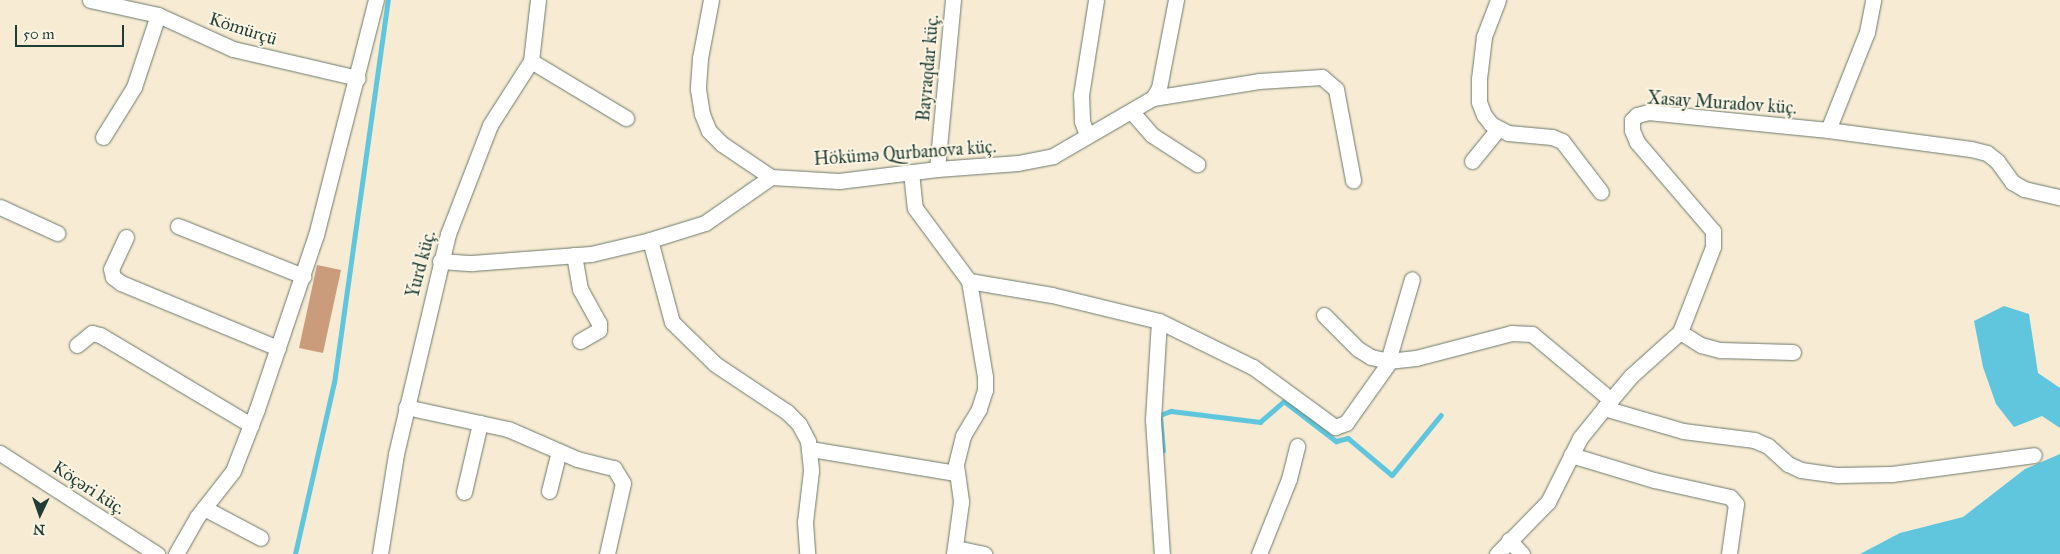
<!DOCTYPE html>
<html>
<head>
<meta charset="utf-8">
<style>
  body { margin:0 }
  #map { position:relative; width:2060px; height:554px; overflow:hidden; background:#f7ebd3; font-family:"IM FELL Great Primer",serif }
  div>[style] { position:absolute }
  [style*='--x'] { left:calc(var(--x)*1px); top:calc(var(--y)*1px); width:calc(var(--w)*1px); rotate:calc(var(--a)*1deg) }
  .water>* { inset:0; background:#60c6de }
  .stream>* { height:4.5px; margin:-2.25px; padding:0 2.25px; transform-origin:2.25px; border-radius:2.25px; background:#60c6de }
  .building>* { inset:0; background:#ca9c7c }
  .roads { filter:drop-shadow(0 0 1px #6b7a6c) drop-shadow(0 0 1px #6b7a6c) }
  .street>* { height:15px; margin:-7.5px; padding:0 7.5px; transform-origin:7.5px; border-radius:7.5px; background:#fff }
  span { translate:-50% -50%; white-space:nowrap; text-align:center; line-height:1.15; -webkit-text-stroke:4px #fcf5e5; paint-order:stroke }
  .street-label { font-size:18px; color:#1f3d34 }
  .north { position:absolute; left:15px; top:489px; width:50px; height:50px; -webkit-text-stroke:4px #fcf5e5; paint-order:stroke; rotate:183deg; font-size:14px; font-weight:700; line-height:20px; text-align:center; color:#1f3d34 }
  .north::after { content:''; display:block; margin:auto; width:18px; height:22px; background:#1f3d34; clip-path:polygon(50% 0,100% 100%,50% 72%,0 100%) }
  .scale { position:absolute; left:15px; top:25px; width:109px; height:22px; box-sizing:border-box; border:2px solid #1f3d34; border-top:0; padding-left:6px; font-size:15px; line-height:18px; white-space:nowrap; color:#1f3d34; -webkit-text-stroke:4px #fcf5e5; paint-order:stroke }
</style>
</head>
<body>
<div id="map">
  <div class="water">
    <i style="clip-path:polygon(2004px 306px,2029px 314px,2038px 373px,2060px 388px,2060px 428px,2042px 416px,2014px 427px,1996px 404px,1983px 367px,1974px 321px)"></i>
    <i style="clip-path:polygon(2060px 454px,2060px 554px,1860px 554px,1900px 533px,1963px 517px,2025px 469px)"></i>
  </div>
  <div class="stream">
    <i style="--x:1163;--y:451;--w:36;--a:-95"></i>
    <i style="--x:1160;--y:415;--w:12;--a:-20"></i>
    <i style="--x:1171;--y:411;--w:90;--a:7"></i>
    <i style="--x:1260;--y:422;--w:32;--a:-41"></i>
    <i style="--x:1284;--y:401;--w:66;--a:37.6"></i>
    <i style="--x:1336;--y:441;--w:12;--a:-14"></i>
    <i style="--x:1348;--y:438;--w:57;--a:40.1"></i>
    <i style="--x:1392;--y:475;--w:77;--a:-50.8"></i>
    <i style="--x:295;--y:554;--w:175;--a:-77.2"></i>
    <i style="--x:334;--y:383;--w:387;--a:-82"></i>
  </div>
  <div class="building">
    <i style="clip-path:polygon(317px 265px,341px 270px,323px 353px,299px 348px)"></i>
  </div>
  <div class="roads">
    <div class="street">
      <i style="--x:90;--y:0;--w:70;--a:12.4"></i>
      <i style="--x:158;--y:15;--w:82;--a:24.4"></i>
      <i style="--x:233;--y:49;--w:128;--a:13.1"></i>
      <i style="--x:711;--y:0;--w:59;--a:100.7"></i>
      <i style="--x:700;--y:58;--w:31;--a:94"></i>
      <i style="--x:698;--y:89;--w:25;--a:81"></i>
      <i style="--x:702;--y:114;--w:18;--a:68"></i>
      <i style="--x:709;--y:131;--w:18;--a:45"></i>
      <i style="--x:722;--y:144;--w:59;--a:34"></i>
      <i style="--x:1498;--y:0;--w:40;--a:111"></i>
      <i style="--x:1484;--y:37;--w:42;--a:96.8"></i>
      <i style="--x:1479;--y:79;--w:23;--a:90"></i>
      <i style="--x:1479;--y:102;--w:14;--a:69"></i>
      <i style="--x:1484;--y:115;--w:11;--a:52"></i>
      <i style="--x:1491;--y:124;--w:19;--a:28"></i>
      <i style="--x:1508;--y:133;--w:44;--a:5.2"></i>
      <i style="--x:1552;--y:137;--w:11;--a:22"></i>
      <i style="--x:1562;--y:141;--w:64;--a:52.6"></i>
      <i style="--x:531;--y:61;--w:111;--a:31"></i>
      <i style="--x:1153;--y:98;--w:107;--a:-9.1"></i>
      <i style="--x:1259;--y:81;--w:63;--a:-3.6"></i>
      <i style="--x:1322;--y:77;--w:18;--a:41"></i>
      <i style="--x:1336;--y:89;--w:93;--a:79.4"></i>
      <i style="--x:1132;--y:112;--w:30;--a:49"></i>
      <i style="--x:1152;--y:135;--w:54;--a:32.8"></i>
      <i style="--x:1828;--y:130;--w:105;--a:-68.3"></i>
      <i style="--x:1867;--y:32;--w:33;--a:-79"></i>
      <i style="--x:1087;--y:135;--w:15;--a:-110"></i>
      <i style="--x:1082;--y:121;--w:26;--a:-92"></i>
      <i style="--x:1081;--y:95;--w:96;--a:-81"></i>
      <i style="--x:103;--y:137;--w:59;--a:-58.2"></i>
      <i style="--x:134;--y:87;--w:76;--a:-71.6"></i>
      <i style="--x:1472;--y:161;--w:41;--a:-50.9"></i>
      <i style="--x:937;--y:169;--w:170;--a:-84.6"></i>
      <i style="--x:911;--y:172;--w:36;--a:84"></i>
      <i style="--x:915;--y:208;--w:91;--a:53.5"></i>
      <i style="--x:969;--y:281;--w:97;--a:80.5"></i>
      <i style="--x:985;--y:377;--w:13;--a:90"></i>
      <i style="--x:985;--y:390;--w:20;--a:108"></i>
      <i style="--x:979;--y:409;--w:31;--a:121"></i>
      <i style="--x:963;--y:436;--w:30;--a:104"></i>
      <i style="--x:956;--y:465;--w:37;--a:82"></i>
      <i style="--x:961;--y:502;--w:52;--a:97.7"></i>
      <i style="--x:0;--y:207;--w:63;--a:24.5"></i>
      <i style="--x:178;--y:226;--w:135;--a:21.8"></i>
      <i style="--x:126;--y:237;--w:35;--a:115"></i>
      <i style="--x:111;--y:269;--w:8;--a:76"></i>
      <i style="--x:113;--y:277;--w:10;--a:37"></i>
      <i style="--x:121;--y:283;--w:170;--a:22.5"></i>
      <i style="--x:650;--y:240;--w:85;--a:75"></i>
      <i style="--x:672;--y:322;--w:60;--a:44.3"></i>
      <i style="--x:715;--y:364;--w:87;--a:33.7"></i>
      <i style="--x:787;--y:412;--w:17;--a:45"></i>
      <i style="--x:799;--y:424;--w:19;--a:62"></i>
      <i style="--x:808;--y:441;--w:30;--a:84"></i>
      <i style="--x:811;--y:471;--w:51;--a:96.7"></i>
      <i style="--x:805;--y:522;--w:32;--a:86"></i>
      <i style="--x:574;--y:255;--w:35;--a:80"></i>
      <i style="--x:580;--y:289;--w:39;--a:61"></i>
      <i style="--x:599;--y:323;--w:7;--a:90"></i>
      <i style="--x:599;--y:330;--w:22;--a:150"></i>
      <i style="--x:440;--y:261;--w:32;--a:4"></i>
      <i style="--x:472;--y:263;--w:119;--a:-4.3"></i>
      <i style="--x:591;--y:254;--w:61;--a:-13.3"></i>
      <i style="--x:650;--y:240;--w:58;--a:-17.2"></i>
      <i style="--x:705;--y:223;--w:80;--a:-34.9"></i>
      <i style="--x:771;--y:177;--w:68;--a:3.4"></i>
      <i style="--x:839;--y:181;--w:99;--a:-7"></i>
      <i style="--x:937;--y:169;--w:81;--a:-4.2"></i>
      <i style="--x:1018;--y:163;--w:36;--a:-11"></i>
      <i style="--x:1053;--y:156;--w:116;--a:-30.1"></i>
      <i style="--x:1153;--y:98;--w:12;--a:-59"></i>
      <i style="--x:1159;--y:88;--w:90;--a:-79.1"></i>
      <i style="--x:969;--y:281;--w:84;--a:9.6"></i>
      <i style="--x:1052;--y:295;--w:110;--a:13.7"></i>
      <i style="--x:1159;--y:321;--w:105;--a:26.1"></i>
      <i style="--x:1253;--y:367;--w:102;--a:36.2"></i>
      <i style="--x:1335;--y:427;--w:12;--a:-20"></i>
      <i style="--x:1346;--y:423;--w:76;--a:-54.6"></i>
      <i style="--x:1324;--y:315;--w:48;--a:45"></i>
      <i style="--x:1358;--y:349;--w:15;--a:32"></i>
      <i style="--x:1371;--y:357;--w:17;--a:13"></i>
      <i style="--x:1388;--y:361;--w:28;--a:-6"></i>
      <i style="--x:1416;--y:358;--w:98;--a:-14.7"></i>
      <i style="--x:1511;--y:333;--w:21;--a:3"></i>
      <i style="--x:1532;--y:334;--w:103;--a:39.9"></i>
      <i style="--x:1159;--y:321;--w:99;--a:93.5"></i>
      <i style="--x:1153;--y:420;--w:134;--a:86.2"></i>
      <i style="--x:1680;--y:332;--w:25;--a:32"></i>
      <i style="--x:1701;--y:345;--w:20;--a:15"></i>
      <i style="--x:1720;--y:350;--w:73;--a:1.6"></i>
      <i style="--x:77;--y:345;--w:19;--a:-39"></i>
      <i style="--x:92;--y:333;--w:8;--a:14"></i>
      <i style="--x:100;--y:335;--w:176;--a:30.8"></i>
      <i style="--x:1388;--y:361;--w:85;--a:-73.7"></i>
      <i style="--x:406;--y:407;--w:104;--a:12.2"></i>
      <i style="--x:508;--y:429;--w:75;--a:23.5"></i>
      <i style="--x:577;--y:459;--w:38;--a:14"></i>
      <i style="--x:614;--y:468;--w:17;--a:59"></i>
      <i style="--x:623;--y:483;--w:73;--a:102.7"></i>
      <i style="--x:1604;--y:408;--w:82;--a:16.2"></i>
      <i style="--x:1683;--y:431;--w:72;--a:7.2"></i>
      <i style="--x:1754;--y:440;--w:15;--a:23"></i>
      <i style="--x:1768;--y:446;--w:27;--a:42"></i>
      <i style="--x:1788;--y:464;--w:14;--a:25"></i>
      <i style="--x:1801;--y:470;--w:37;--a:8"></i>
      <i style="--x:1838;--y:475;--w:54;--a:-1.1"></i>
      <i style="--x:1892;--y:474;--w:143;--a:-7.6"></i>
      <i style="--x:811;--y:449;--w:147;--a:9.4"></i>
      <i style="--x:0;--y:453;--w:187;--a:32.8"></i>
      <i style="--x:1571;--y:455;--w:87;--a:16.8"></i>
      <i style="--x:1654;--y:480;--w:78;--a:12.6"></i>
      <i style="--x:1730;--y:497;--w:9;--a:49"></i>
      <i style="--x:1736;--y:504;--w:50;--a:98"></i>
      <i style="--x:549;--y:491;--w:41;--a:-76"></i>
      <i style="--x:464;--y:492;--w:71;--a:-76.9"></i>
      <i style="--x:204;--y:508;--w:64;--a:27.8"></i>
      <i style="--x:1509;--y:540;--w:19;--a:47"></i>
      <i style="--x:956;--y:548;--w:29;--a:12"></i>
      <i style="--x:176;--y:554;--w:43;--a:-60.4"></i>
      <i style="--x:197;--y:517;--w:58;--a:-52"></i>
      <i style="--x:233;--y:471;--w:66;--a:-68.8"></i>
      <i style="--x:257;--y:409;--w:184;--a:-71.3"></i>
      <i style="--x:316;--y:235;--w:243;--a:-75.7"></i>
      <i style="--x:380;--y:554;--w:101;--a:-80.9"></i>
      <i style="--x:396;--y:454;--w:226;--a:-76.7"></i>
      <i style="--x:448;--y:234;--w:117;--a:-68.9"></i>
      <i style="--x:490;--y:125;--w:76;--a:-57.4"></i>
      <i style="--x:531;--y:61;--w:61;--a:-83.5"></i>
      <i style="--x:1259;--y:554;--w:81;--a:-68.2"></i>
      <i style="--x:1289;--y:479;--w:34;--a:-76"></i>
      <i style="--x:1497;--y:554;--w:73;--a:-45.6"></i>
      <i style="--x:1548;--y:502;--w:72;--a:-63.4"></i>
      <i style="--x:1580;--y:438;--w:38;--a:-51"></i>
      <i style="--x:1604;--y:408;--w:42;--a:-49.8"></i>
      <i style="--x:1631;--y:376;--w:66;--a:-41.9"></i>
      <i style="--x:1680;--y:332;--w:91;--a:-68.8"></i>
      <i style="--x:1713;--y:247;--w:16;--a:-90"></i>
      <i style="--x:1713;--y:231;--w:117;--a:-130.5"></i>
      <i style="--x:1637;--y:142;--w:13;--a:-113"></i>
      <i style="--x:1632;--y:130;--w:10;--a:-90"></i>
      <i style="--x:1632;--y:120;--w:7;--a:-45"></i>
      <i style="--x:1637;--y:115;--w:11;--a:-15"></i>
      <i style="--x:1648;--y:112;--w:181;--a:5.7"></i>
      <i style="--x:1828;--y:130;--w:144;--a:7.6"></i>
      <i style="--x:1971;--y:149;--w:16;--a:14"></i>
      <i style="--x:1987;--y:153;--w:13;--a:39"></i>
      <i style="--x:1997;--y:161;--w:26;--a:54"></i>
      <i style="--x:2012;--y:182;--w:14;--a:30"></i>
      <i style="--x:2024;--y:189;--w:37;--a:13"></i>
    </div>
  </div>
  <div class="street-label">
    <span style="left:243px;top:29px;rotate:18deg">Kömürçü</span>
    <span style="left:928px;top:68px;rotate:-85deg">Bayraqdar küç.</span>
    <span style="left:1722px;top:103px;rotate:4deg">Xasay Muradov küç.</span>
    <span style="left:905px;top:153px;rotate:-4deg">Hökümə Qurbanova küç.</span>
    <span style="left:421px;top:264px;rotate:-75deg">Yurd küç.</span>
    <span style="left:89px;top:488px;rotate:33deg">Köçəri küç.</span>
  </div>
  <div class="north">N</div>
  <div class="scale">50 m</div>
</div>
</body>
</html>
